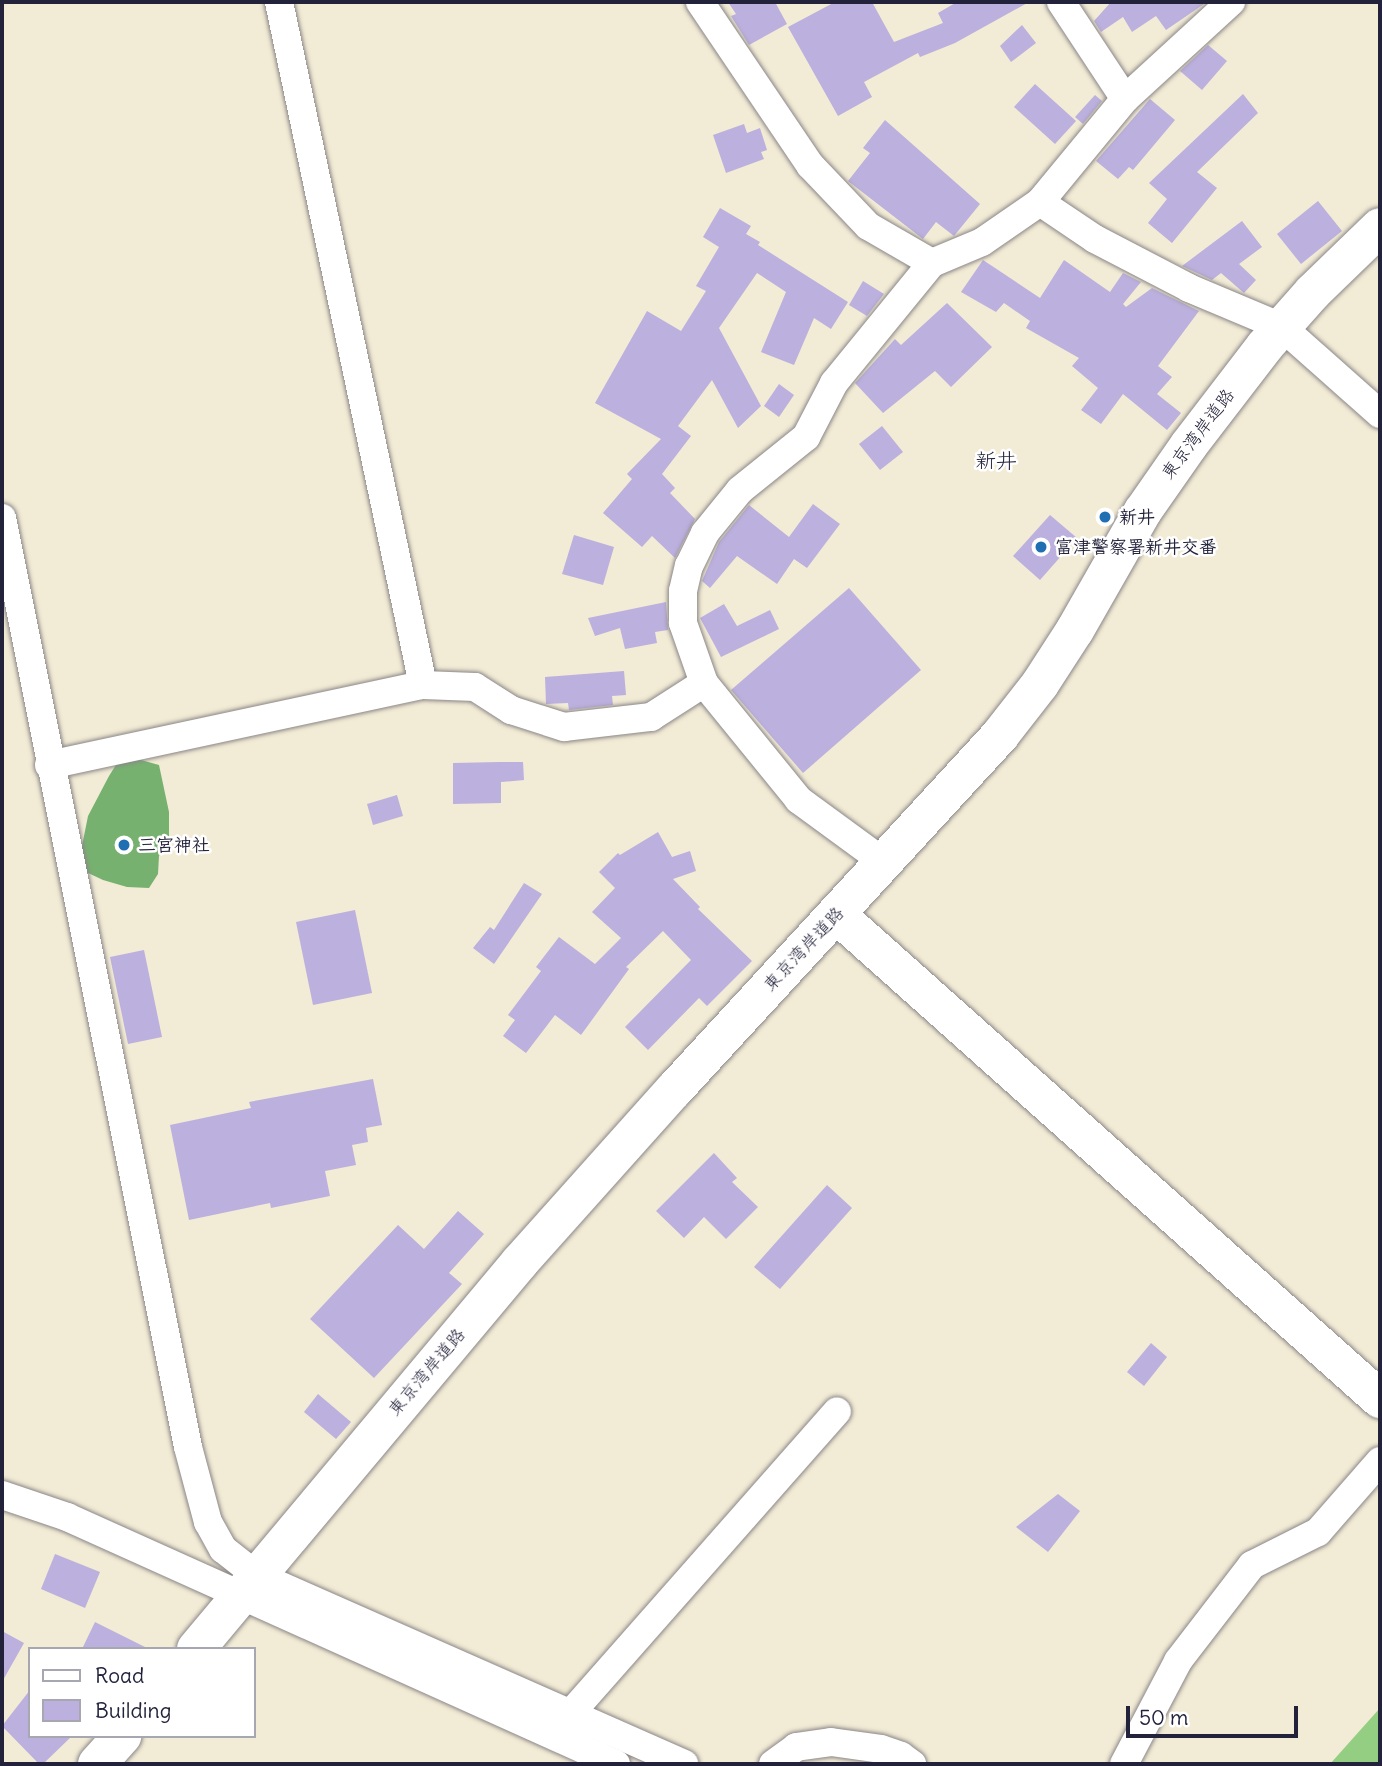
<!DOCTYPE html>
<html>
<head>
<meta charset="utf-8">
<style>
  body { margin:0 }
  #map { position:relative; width:1382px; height:1766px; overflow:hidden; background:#f2ebd5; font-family:Delius,"Klee One",sans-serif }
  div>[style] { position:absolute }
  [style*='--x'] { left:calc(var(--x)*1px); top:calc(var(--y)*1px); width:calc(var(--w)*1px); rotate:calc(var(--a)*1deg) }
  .green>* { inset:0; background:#94ce82 }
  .forest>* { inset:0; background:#77b170 }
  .building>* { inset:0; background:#bcb0de }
  .roads { filter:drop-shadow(0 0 2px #8a8688) drop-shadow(0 0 2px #8a8688) }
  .street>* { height:28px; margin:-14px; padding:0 14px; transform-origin:14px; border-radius:14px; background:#fff }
  .secondary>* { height:38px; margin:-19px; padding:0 19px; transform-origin:19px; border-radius:19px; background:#fff }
  .highway>* { height:38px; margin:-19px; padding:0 19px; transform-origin:19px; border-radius:19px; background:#fff }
  .dots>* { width:19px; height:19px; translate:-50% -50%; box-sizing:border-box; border:4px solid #fff; border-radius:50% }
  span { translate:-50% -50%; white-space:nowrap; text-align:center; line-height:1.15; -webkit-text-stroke:5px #fff; paint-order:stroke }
  .street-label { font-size:18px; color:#22223b }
  .poi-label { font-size:18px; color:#22223b; font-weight:700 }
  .left { translate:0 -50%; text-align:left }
  .quarter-label { font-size:21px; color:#22223b }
  .frame { position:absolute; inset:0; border:4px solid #22223b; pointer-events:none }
  .legend { position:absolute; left:28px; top:1647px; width:228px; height:91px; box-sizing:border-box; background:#fff; border:2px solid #a7a7b1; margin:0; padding:9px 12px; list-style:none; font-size:21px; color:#22223b }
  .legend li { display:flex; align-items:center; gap:14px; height:35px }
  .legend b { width:35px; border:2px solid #a7a7b1 }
  .scale { position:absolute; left:1126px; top:1706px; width:172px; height:32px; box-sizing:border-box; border:4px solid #22223b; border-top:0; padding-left:9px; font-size:21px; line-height:24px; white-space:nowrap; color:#22223b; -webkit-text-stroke:5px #fff; paint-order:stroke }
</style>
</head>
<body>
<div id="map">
  <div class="green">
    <i style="clip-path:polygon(1380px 1708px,1380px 1764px,1330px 1764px)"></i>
  </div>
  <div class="forest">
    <i style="clip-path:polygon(134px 758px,159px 765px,169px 812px,169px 840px,159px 856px,158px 874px,149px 888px,127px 887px,103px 880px,86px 872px,80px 856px,88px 816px,109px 776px,119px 760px)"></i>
  </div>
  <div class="building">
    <i style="clip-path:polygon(728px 2px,775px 2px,787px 24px,749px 45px,731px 16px,736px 14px)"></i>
    <i style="clip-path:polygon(835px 2px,872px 2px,894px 42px,943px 23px,938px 13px,957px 2px,1029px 2px,955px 43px,920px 57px,918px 53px,864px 82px,872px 97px,838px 116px,788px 27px)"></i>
    <i style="clip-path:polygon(1111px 2px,1207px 2px,1166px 30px,1156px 16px,1132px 32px,1123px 17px,1101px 32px,1094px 21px)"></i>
    <i style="clip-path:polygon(1022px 25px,1036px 43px,1011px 62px,1000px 46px)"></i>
    <i style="clip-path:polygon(1208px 45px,1227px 61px,1202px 90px,1180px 71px)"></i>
    <i style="clip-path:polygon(1035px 84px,1076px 121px,1055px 144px,1014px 107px)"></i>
    <i style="clip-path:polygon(1243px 94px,1258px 113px,1197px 172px,1217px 188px,1172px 243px,1148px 223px,1167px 199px,1149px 183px)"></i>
    <i style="clip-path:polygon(1095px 95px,1102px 101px,1083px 124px,1075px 117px)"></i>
    <i style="clip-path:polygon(1150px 99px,1175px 120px,1133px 170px,1129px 167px,1118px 179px,1096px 161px)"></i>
    <i style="clip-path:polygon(885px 120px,980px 204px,954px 236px,936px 222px,923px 239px,848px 181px,870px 153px,863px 148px)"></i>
    <i style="clip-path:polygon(744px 124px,747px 133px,760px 128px,767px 150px,761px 152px,764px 159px,726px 173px,713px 135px)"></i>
    <i style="clip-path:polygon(1318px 201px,1342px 231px,1301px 264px,1277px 234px)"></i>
    <i style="clip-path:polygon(720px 208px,751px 226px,746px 234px,760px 242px,758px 245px,848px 302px,831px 329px,814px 318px,794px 365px,761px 352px,786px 292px,757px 273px,719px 328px,761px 406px,738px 428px,712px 380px,678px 426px,691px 436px,662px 474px,675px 488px,670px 493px,695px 519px,675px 558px,652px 536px,642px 547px,603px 513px,632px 479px,627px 474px,661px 439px,595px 403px,647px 311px,681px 331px,706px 291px,696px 286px,719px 247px,703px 237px)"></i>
    <i style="clip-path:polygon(1242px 221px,1262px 247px,1239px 264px,1256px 280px,1244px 293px,1221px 273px,1212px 280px,1182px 266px)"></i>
    <i style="clip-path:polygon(983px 260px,1040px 298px,1064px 260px,1110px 292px,1123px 273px,1141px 282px,1123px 304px,1126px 307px,1152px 288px,1199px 311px,1158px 366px,1172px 377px,1157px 394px,1181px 413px,1167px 430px,1123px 394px,1101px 424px,1081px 410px,1098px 388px,1072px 366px,1079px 358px,1026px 328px,1030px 321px,1004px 303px,996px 312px,961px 292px)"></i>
    <i style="clip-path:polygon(863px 281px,884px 294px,867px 316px,849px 305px)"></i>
    <i style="clip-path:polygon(947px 303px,992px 347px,951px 387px,935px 371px,883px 413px,855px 383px,895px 339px,901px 345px)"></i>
    <i style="clip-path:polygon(779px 384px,794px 395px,779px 417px,764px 406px)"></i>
    <i style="clip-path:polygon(882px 426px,903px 452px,880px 470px,859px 444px)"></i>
    <i style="clip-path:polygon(813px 504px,840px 524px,807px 568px,794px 559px,777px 584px,737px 556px,710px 588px,702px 581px,719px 542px,749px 505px,789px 537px)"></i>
    <i style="clip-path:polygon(1050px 515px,1077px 538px,1040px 580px,1013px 556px)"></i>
    <i style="clip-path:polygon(574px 535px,614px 547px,603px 585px,562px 574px)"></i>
    <i style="clip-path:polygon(849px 588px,921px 670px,803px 773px,731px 690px)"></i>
    <i style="clip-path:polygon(666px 602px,668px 630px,655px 632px,657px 643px,625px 649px,620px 628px,595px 636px,588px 618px)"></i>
    <i style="clip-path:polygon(724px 604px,737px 626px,770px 610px,779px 629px,721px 657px,700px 618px)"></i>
    <i style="clip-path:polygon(624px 671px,626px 695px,612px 696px,613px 705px,569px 710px,568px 703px,546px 704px,545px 677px)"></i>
    <i style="clip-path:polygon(500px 762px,523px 762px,524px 780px,501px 782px,501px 803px,453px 804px,453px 763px)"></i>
    <i style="clip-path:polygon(397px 795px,403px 816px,373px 825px,367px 804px)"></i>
    <i style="clip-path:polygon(658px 832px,672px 857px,690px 851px,696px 871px,673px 879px,700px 907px,698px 909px,752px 961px,707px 1006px,699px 998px,648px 1050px,625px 1027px,691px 960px,663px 931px,626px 967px,629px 969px,581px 1035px,555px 1015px,526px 1053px,503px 1036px,515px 1020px,508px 1015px,541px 971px,536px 967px,559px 937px,595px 964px,621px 938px,592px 912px,615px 888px,599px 872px,618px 853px,620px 855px)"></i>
    <i style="clip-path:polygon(524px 883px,542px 894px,494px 964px,473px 948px,490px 927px,494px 930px)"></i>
    <i style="clip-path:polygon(355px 910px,372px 993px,313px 1005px,296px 922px)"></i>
    <i style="clip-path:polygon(144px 950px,162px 1037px,128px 1044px,110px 957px)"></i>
    <i style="clip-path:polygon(373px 1079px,382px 1125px,366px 1128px,368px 1142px,352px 1145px,356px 1165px,325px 1171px,330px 1196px,271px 1208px,270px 1203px,189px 1220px,170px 1125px,251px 1108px,249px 1102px)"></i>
    <i style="clip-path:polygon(714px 1153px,737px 1178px,732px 1182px,758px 1207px,726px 1239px,704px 1217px,684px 1238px,656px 1211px)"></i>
    <i style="clip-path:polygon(827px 1185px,852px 1208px,780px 1289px,754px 1267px)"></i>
    <i style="clip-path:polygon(458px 1211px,484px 1234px,449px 1273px,462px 1284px,374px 1378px,310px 1319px,398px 1225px,424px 1249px)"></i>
    <i style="clip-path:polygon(1151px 1343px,1167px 1357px,1144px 1386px,1127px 1372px)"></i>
    <i style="clip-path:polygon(318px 1394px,351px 1422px,336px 1439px,304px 1412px)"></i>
    <i style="clip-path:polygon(1058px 1494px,1080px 1511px,1048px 1552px,1016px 1527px)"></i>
    <i style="clip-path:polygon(55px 1554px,100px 1572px,85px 1608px,41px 1589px)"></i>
    <i style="clip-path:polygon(95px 1622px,149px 1649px,82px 1649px)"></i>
    <i style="clip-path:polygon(2px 1631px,24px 1643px,2px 1682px)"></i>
    <i style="clip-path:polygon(30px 1690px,30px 1736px,72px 1736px,43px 1764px,39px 1764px,2px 1726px)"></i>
  </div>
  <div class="roads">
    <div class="street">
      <i style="--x:279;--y:2;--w:698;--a:78.09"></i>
      <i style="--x:700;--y:2;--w:197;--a:56"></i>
      <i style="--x:810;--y:165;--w:84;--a:46.4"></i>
      <i style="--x:868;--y:226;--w:74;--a:30"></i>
      <i style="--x:1061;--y:2;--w:116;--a:56.6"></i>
      <i style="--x:1040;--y:202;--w:66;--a:33.9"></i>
      <i style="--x:1095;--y:239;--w:106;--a:27.5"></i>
      <i style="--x:1189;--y:288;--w:101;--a:22.8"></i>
      <i style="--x:1282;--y:327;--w:131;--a:41.6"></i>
      <i style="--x:2;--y:518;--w:947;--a:78.68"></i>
      <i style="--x:188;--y:1447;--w:78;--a:75.1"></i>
      <i style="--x:208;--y:1522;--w:31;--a:61"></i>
      <i style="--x:223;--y:1549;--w:42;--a:38.2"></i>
      <i style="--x:256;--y:1575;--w:468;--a:23.8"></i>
      <i style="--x:49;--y:765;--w:382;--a:-12.1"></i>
      <i style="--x:423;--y:685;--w:52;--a:2.2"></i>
      <i style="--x:475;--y:687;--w:43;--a:32.6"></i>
      <i style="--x:511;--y:710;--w:56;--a:17.8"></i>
      <i style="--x:564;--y:727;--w:88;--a:-6.6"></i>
      <i style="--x:651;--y:717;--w:63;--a:-32.7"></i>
      <i style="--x:885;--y:863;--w:107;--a:-143.8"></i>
      <i style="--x:799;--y:800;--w:151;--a:-129.1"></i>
      <i style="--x:704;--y:683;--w:64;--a:-109.3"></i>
      <i style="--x:683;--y:623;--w:32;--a:-90"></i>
      <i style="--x:683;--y:591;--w:26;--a:-77"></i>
      <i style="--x:689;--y:566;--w:37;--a:-64"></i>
      <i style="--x:705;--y:533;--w:55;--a:-50.9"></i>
      <i style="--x:740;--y:490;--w:85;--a:-38.8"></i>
      <i style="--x:806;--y:437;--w:61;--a:-62.6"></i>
      <i style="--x:834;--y:383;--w:155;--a:-50.8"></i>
      <i style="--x:932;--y:263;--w:54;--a:-22.8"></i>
      <i style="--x:982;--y:242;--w:70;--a:-34.6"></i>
      <i style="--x:1040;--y:202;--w:134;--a:-50.5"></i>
      <i style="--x:1125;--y:99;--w:144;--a:-42.5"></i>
      <i style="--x:2;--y:1495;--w:69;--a:18.7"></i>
      <i style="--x:67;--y:1517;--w:602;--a:24.22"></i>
      <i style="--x:571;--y:1713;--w:402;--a:-48.6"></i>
      <i style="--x:773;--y:1764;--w:29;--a:-36"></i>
      <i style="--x:796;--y:1747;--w:35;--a:-8"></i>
      <i style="--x:831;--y:1742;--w:50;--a:8"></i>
      <i style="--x:881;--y:1749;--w:21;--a:19"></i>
      <i style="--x:901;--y:1756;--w:14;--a:36"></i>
      <i style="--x:1124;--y:1764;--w:116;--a:-62.3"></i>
      <i style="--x:1178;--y:1661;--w:121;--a:-52.4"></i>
      <i style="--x:1252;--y:1565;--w:74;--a:-26.6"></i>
      <i style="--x:1318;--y:1532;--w:94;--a:-48.9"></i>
    </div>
    <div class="secondary">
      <i style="--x:836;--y:914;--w:729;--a:41.72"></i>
    </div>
    <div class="highway">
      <i style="--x:196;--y:1649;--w:505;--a:-50.06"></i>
      <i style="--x:520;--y:1262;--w:231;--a:-48.2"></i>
      <i style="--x:674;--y:1090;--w:483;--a:-47.4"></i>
      <i style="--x:1001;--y:734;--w:63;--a:-52"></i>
      <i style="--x:1040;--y:684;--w:64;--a:-57.1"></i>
      <i style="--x:1075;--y:630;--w:137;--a:-60.3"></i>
      <i style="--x:1143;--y:511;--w:80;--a:-55.1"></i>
      <i style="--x:1189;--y:445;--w:125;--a:-52.5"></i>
      <i style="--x:1265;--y:346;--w:72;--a:-48.4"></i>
      <i style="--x:1313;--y:292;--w:93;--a:-44.1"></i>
      <i style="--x:97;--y:1764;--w:38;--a:-48"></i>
    </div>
  </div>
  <div class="dots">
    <i style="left:1105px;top:517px;background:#1f6fb2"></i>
    <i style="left:1041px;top:547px;background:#1f6fb2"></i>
    <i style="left:124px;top:845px;background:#1f6fb2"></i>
  </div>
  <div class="street-label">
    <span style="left:1198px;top:434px;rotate:-53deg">東京湾岸道路</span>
    <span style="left:804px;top:949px;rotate:-47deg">東京湾岸道路</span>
    <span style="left:427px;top:1372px;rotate:-50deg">東京湾岸道路</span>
  </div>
  <div class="poi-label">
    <span class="left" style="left:1119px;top:517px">新井</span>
    <span class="left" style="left:1055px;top:547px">富津警察署新井交番</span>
    <span class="left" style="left:138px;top:845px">三宮神社</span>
  </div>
  <div class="quarter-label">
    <span style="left:996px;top:461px">新井</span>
  </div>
  <div class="frame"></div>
  <ul class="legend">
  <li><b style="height:9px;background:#fff"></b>Road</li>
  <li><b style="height:19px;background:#bcb0de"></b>Building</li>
  </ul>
  <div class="scale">50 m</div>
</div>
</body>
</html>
